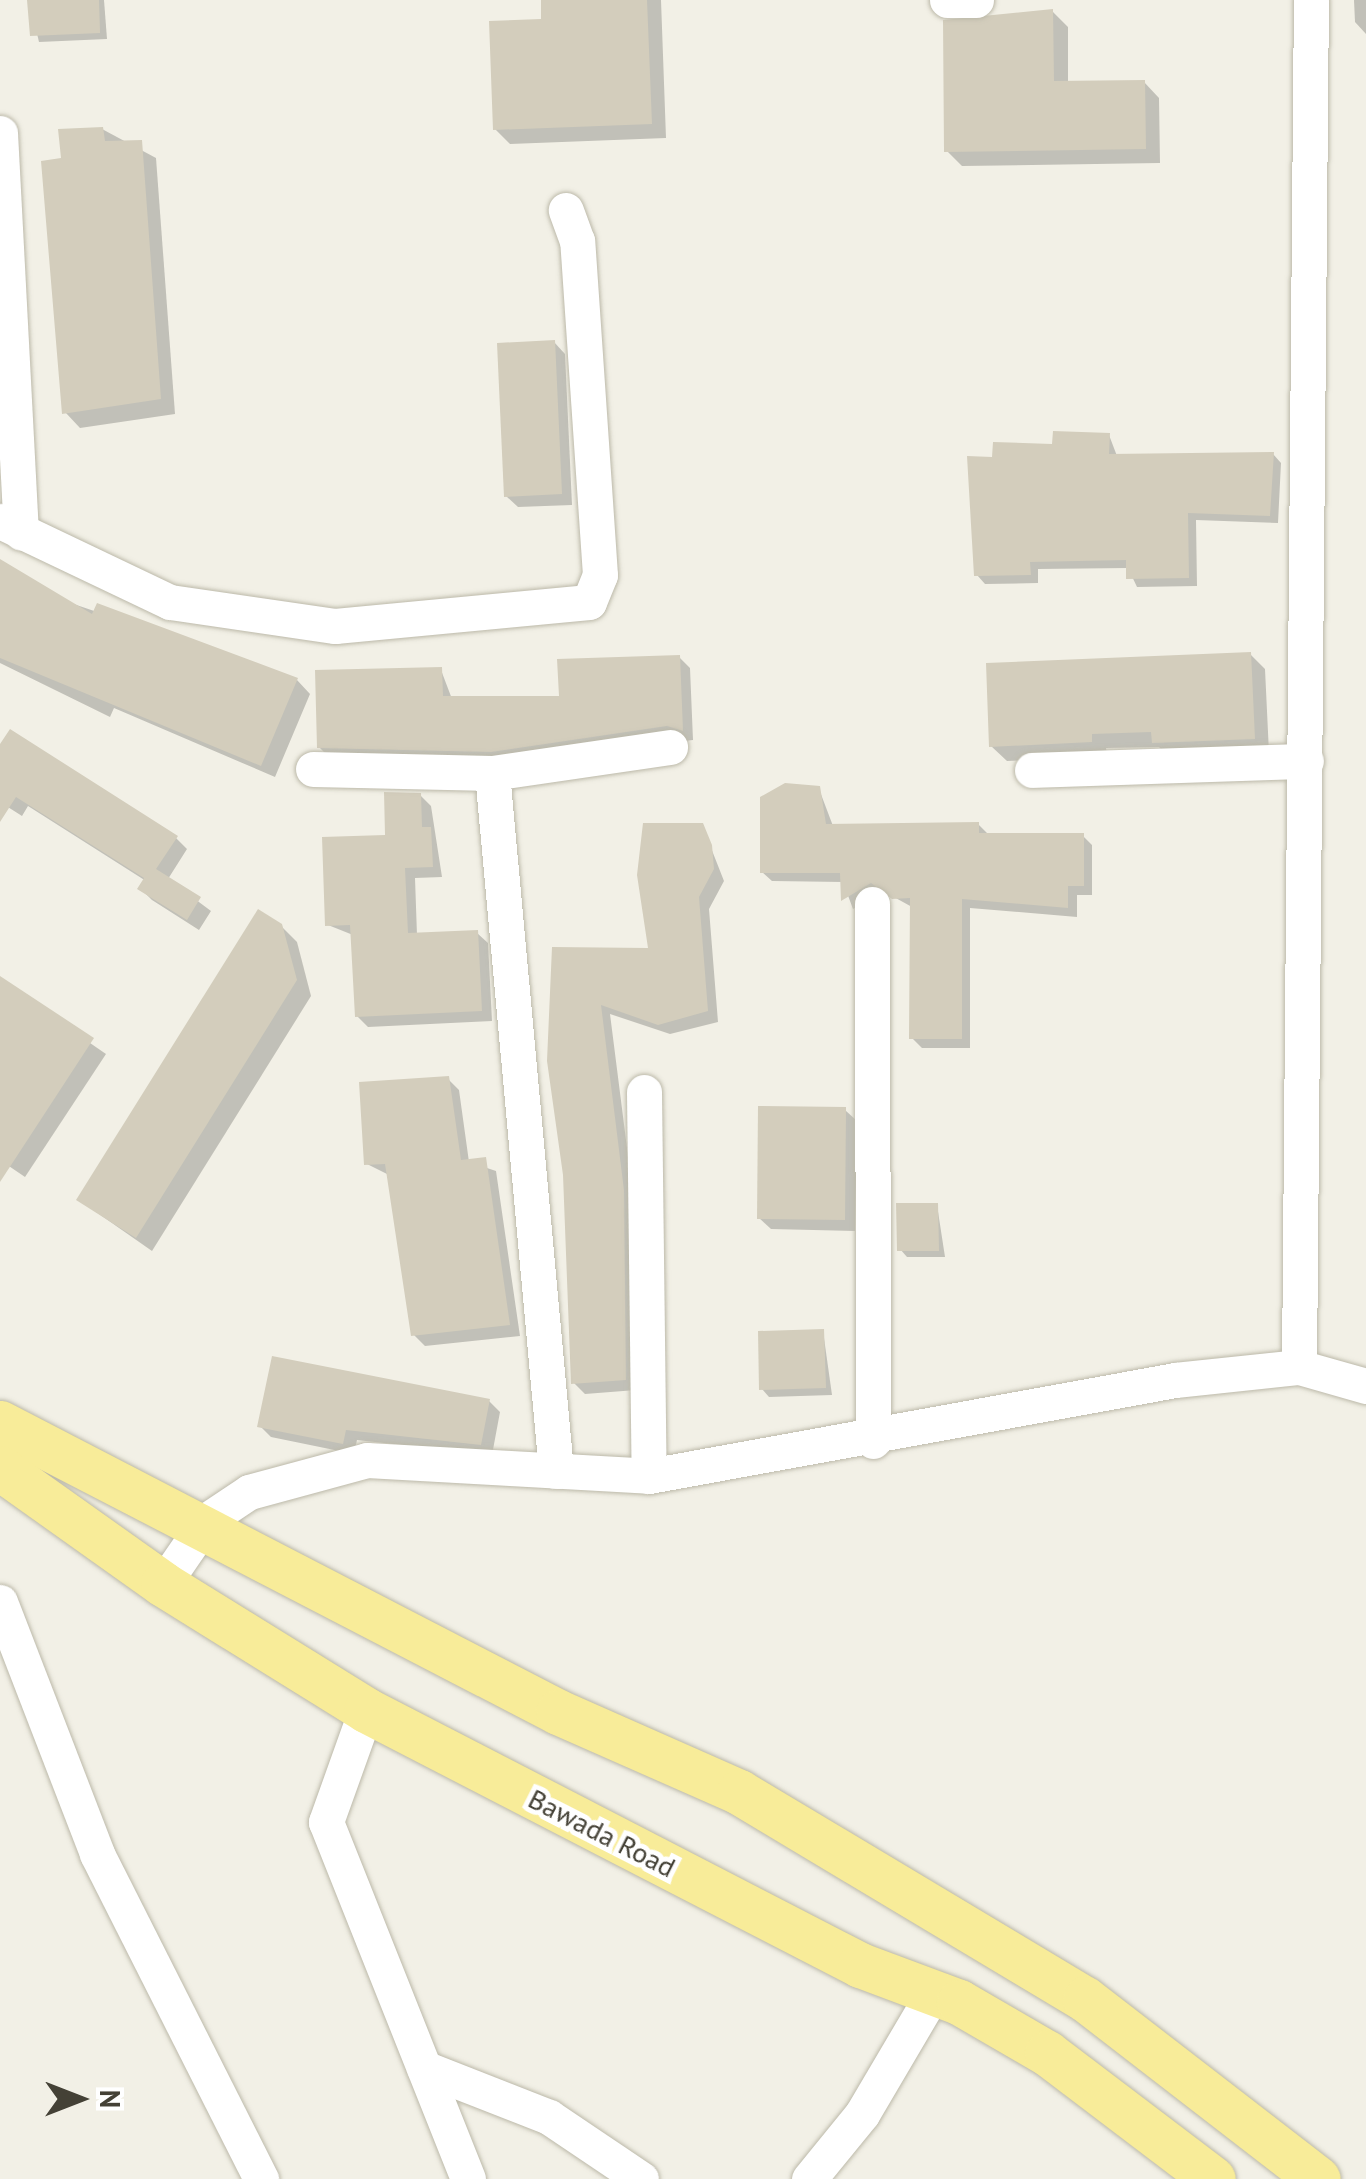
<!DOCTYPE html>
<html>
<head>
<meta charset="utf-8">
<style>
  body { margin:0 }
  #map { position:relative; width:1366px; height:2179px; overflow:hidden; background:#f2f0e6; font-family:"PT Sans",sans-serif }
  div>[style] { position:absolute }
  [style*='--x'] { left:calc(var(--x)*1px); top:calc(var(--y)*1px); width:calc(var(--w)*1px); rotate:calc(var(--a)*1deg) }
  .shadow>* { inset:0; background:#0003 }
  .building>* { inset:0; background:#d3cdbc }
  .roads { filter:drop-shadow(0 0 2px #bcb9a9) drop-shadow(0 0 2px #bcb9a9) }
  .minor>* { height:35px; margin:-17.5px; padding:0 17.5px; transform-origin:17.5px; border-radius:17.5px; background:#fff }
  .major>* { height:45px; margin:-22.5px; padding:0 22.5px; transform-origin:22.5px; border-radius:22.5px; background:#f8ec99 }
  span { translate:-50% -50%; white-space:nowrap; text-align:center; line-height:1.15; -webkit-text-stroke:10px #fff; paint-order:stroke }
  .street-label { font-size:28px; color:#444136 }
  .north { position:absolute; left:30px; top:2049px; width:100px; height:100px; -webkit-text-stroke:8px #fff; paint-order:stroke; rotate:90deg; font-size:28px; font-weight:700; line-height:40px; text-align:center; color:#444136 }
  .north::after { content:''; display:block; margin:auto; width:35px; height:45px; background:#444136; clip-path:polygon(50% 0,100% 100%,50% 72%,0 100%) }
</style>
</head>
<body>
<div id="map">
  <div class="shadow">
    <i style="clip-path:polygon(29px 0,104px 0,107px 39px,39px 42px)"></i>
    <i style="clip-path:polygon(543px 0,661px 0,666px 138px,510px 144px,495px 129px,544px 22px)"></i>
    <i style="clip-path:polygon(1354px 0,1366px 0,1366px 34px,1355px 22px)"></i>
    <i style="clip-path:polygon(1053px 12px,1068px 27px,1068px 83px,1144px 82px,1159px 98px,1160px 163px,962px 166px,947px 151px)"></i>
    <i style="clip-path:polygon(102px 129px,156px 158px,175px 414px,80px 428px,65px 412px)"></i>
    <i style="clip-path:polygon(554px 342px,565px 354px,572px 505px,518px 507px,506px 496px)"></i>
    <i style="clip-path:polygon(1109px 435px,1117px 456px,1273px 454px,1281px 463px,1278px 523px,1196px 520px,1197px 586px,1137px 587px,1128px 568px,1038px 569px,1038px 583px,985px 584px,977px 575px,994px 459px)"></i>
    <i style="clip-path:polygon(0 579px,297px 680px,310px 694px,275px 777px,114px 708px,110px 717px,0 663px)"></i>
    <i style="clip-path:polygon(1250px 654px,1265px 669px,1269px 753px,1169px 757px,1159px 747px,1106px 748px,1107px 756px,1007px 761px,991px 746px)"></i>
    <i style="clip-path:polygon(679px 657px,690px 668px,693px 740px,503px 762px,330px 758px,319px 747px,441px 670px,452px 699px,561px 699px)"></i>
    <i style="clip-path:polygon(0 749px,176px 838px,187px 849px,168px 879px,211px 911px,199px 930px,152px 900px,141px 889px,146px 881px,28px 806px,22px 816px,0 802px)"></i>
    <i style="clip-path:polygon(819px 789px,833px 826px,978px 824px,989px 835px,1082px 835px,1092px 845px,1092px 895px,1077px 895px,1077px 917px,970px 908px,970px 1048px,922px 1048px,912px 1038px,912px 907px,883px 891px,853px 909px,843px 882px,772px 881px,762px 872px)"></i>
    <i style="clip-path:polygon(420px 795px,431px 806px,442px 877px,415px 878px,417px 935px,477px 933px,488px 943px,492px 1021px,368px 1027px,357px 1016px,353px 935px,328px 925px)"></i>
    <i style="clip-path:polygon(702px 825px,724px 881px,709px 909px,718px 1022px,670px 1034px,610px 1014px,634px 1203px,636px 1390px,585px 1394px,574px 1383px,566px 1175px,549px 1061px,651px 951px)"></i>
    <i style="clip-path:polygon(281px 926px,297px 942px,311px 996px,152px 1251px,79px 1200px)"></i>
    <i style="clip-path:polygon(0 981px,106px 1054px,25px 1177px,0 1160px)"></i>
    <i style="clip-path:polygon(448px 1079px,459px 1090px,469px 1162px,496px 1171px,520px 1336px,425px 1346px,414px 1335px,389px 1175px,367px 1164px)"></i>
    <i style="clip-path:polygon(845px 1110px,857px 1121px,855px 1231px,771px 1229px,759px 1218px)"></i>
    <i style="clip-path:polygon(937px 1205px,945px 1257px,907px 1257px,900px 1249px)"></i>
    <i style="clip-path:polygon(823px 1331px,832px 1395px,769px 1397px,762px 1389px)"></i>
    <i style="clip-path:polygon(489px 1401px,500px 1412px,492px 1455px,357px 1440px,354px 1454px,271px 1437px,260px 1426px)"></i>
  </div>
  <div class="building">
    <i style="clip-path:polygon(27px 0,99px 0,100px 33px,30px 36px)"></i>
    <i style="clip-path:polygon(541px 0,647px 0,652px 124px,493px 130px,489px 21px,541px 19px)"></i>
    <i style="clip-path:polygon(1053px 9px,1054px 81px,1145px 80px,1146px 149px,944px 152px,943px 20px)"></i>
    <i style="clip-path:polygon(103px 127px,105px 141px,142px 140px,161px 399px,62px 414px,41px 161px,61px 158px,58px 129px)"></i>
    <i style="clip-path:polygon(555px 340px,562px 494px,504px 497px,497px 343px)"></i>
    <i style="clip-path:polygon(1053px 431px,1110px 433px,1109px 454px,1274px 452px,1270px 516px,1188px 513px,1189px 578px,1126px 579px,1126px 560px,1030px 562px,1031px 575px,974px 576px,967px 456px,992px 457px,993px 442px,1052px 444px)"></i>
    <i style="clip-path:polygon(0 559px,92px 614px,97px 603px,298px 678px,261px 766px,0 658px)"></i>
    <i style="clip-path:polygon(1251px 652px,1255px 739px,1152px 743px,1151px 732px,1092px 734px,1092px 742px,989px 747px,986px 663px)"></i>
    <i style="clip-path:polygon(680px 655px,683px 731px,667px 726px,491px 752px,317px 748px,315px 670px,442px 667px,443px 696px,559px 696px,557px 659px)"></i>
    <i style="clip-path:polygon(10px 729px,178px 836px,156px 869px,201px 897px,187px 920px,137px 889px,144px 878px,16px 797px,0 822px,0 744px)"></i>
    <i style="clip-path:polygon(820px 786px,826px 824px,979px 822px,979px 833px,1084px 833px,1084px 886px,1068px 886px,1068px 908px,962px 899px,962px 1039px,909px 1039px,910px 898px,892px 899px,871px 883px,841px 901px,840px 873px,760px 873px,760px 797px,785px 783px)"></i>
    <i style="clip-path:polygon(384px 792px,421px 793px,422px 827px,431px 827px,433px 867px,405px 868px,408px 933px,478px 930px,482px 1011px,355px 1017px,350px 925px,325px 926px,322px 837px,385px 835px)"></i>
    <i style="clip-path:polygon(643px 823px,703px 823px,712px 845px,714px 869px,699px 897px,708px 1011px,658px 1025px,601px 1005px,624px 1190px,626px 1380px,571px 1384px,563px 1175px,547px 1061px,552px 947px,648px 948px,637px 875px)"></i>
    <i style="clip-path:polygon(258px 909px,282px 924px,297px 980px,136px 1238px,76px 1200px)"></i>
    <i style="clip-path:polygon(0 976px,94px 1038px,0 1182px)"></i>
    <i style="clip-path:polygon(449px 1076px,461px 1160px,486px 1157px,510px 1325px,411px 1336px,385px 1164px,364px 1165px,359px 1082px)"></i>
    <i style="clip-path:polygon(758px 1106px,846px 1107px,845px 1220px,757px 1219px)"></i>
    <i style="clip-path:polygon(896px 1203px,938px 1203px,939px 1251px,897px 1251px)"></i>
    <i style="clip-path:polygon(824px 1329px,826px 1388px,759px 1390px,758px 1331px)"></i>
    <i style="clip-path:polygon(272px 1356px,490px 1399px,481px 1445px,346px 1430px,343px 1444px,257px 1427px)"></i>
  </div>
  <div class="roads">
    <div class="minor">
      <i style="--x:947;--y:0;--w:29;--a:0"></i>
      <i style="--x:0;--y:133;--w:400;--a:87"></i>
      <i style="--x:0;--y:521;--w:188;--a:25.5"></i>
      <i style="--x:170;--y:602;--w:167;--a:8.3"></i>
      <i style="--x:335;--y:626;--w:255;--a:-5.4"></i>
      <i style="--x:589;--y:602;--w:29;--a:-68"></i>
      <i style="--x:600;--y:575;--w:335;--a:-93.9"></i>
      <i style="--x:577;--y:241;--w:33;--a:-110"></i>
      <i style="--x:313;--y:769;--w:179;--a:1.3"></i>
      <i style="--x:492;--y:773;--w:180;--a:-8.3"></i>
      <i style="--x:1032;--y:770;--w:274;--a:-1.9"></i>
      <i style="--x:492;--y:773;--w:701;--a:84.76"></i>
      <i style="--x:872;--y:904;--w:537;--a:89.89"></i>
      <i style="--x:644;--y:1092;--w:384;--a:89.3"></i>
      <i style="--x:1299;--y:1367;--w:1367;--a:-89.5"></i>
      <i style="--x:163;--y:1584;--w:78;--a:-55.5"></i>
      <i style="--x:207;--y:1520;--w:50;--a:-33.7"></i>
      <i style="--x:249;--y:1492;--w:122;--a:-15.2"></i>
      <i style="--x:367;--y:1460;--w:282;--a:3.2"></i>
      <i style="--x:649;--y:1476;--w:535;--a:-10.34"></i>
      <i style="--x:1175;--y:1380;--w:125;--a:-6"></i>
      <i style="--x:1299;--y:1367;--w:70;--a:15.8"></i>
      <i style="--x:0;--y:1602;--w:270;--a:68.9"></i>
      <i style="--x:97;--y:1854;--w:364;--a:63.2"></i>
      <i style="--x:366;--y:1710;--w:119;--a:109.7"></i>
      <i style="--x:326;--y:1822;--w:384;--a:68.3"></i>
      <i style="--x:424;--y:2068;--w:134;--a:21.4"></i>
      <i style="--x:549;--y:2117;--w:111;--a:34"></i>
      <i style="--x:809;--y:2179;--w:84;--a:-50.8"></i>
      <i style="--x:862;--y:2114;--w:142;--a:-59.5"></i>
    </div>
    <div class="major">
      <i style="--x:0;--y:1423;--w:628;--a:27.38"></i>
      <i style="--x:558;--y:1712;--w:198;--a:23.8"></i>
      <i style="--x:739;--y:1792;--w:403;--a:30.9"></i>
      <i style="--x:1085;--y:1999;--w:294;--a:37.7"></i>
      <i style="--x:0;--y:1468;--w:200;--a:35.4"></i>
      <i style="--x:163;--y:1584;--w:239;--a:31.8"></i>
      <i style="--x:366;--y:1710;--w:556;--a:27.3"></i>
      <i style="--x:860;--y:1965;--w:106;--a:20.5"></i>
      <i style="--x:959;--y:2002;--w:102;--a:30.1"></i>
      <i style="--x:1047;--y:2053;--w:208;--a:37.2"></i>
    </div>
  </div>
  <div class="street-label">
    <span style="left:602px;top:1833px;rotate:27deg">Bawada Road</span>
  </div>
  <div class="north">N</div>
</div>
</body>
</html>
